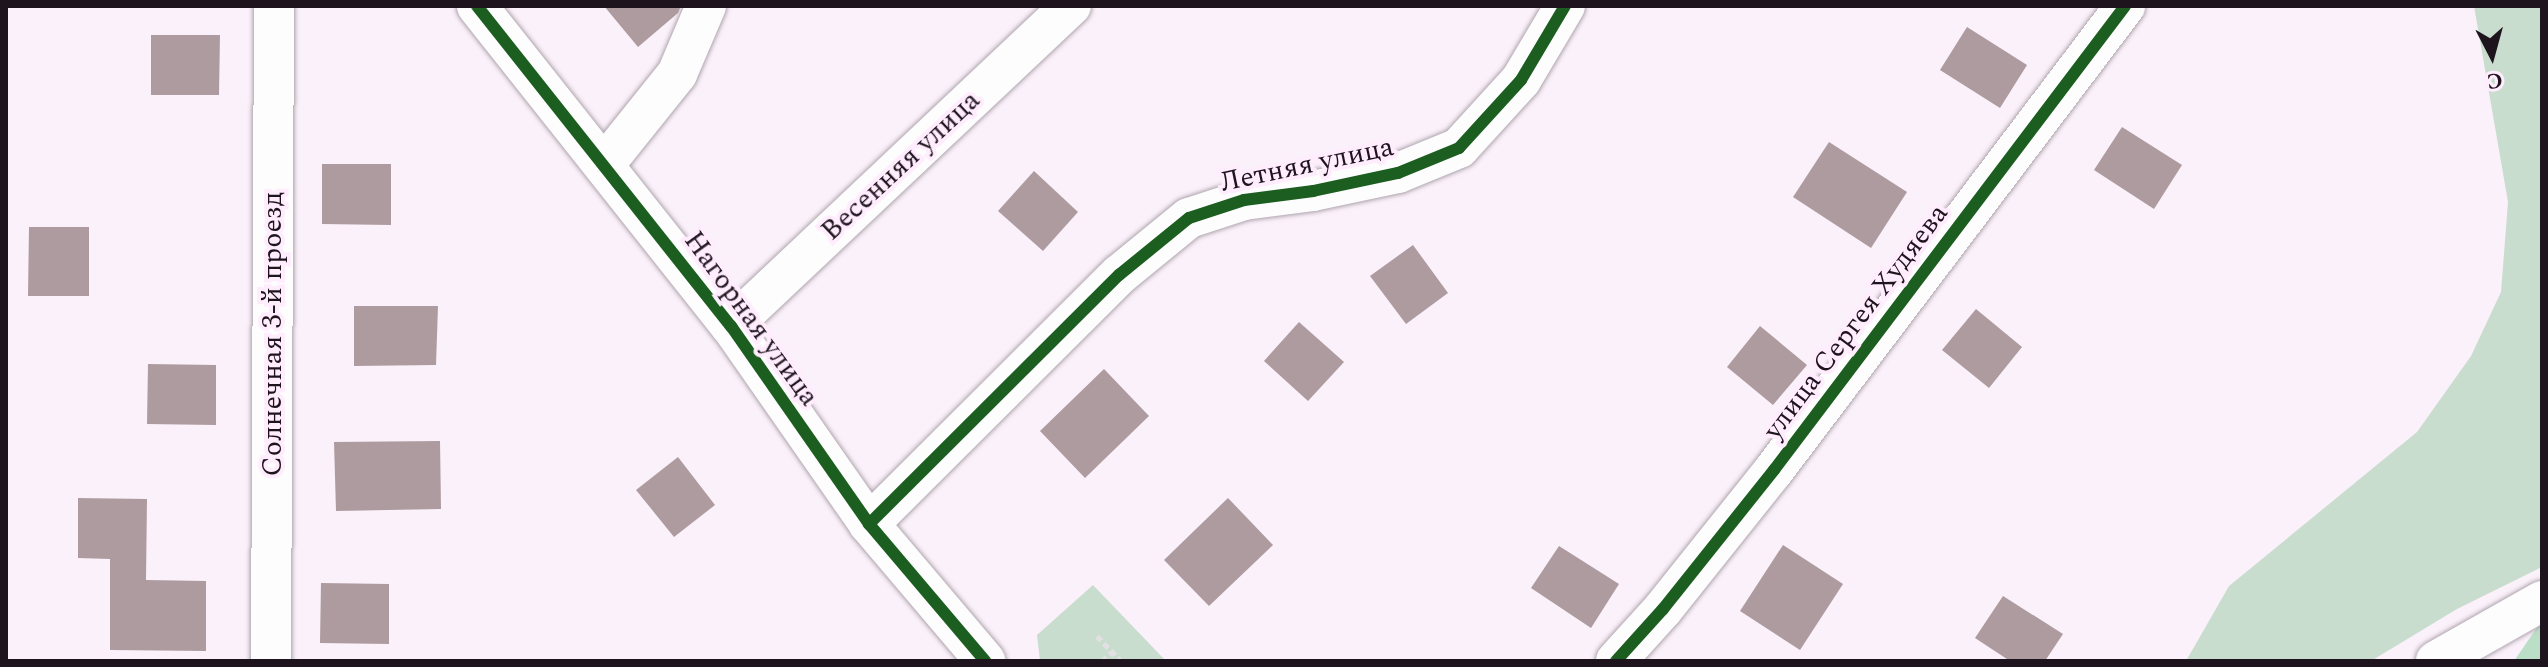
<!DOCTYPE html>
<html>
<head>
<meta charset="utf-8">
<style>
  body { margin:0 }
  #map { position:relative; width:2548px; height:667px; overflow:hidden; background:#fbf1fa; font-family:Spectral,serif }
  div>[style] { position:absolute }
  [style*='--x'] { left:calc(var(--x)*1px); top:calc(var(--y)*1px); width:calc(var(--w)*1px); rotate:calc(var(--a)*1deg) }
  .green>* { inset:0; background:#c9ddcf }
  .forest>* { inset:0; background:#bbdec7 }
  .building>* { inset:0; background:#ad9b9f }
  .path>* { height:5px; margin-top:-2.5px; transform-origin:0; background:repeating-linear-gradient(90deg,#e3e0e3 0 6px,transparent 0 10px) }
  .roads { filter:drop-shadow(0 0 2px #afa5ae) drop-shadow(0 0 2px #afa5ae) }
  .minor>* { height:40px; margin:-20px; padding:0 20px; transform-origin:20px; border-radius:20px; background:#fefdfe }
  .cycleway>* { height:12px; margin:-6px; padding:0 6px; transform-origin:6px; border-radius:6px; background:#1b5e20 }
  span { translate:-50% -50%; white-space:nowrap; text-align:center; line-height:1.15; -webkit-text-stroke:8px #ffedfd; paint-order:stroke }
  .street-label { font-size:28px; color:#1e141d }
  .frame { position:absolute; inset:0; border:8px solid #1e141d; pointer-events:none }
  .north { position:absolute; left:2452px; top:16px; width:80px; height:80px; -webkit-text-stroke:6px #ffedfd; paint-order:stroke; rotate:174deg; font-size:22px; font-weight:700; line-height:32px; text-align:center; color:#1e141d }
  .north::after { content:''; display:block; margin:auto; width:28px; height:36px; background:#1e141d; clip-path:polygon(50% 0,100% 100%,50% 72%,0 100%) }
</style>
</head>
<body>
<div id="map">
  <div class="green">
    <i style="clip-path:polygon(2474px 6px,2542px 6px,2542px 567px,2457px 609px,2371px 661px,2186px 661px,2229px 586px,2417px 432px,2471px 356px,2501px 292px,2508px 202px)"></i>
    <i style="clip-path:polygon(1093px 585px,1166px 661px,1040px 661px,1037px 635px)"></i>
  </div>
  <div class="forest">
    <i style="clip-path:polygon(2542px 625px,2542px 661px,2514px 661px,2538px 626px)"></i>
  </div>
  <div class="building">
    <i style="clip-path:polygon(604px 6px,681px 6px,678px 13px,638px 47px)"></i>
    <i style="clip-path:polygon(1967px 27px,2027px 65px,2000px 108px,1940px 70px)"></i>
    <i style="clip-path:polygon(151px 35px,220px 35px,219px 95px,151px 95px)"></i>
    <i style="clip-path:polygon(2122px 127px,2182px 165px,2154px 209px,2094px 170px)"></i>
    <i style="clip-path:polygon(1829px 142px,1907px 192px,1871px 248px,1793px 197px)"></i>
    <i style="clip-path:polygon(322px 164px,391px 164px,391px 225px,322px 224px)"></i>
    <i style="clip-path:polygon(1034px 171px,1078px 212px,1043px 251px,998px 211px)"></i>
    <i style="clip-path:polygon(29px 227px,89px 227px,89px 296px,28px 296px)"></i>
    <i style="clip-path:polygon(1413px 245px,1448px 293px,1406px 324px,1370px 276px)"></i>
    <i style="clip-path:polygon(354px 306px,438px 306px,436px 365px,354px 366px)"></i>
    <i style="clip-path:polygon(1976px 309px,2022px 347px,1989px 388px,1942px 350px)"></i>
    <i style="clip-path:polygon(1299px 322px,1344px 362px,1308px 401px,1264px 361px)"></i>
    <i style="clip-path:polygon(1760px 326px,1807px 365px,1773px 405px,1727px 367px)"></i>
    <i style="clip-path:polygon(148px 364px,216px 365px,216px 425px,147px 424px)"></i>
    <i style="clip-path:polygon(1104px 369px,1149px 416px,1085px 478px,1040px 431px)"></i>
    <i style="clip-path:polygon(440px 441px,441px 509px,336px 511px,334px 442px)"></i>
    <i style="clip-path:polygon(678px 457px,715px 505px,674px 537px,636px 490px)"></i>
    <i style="clip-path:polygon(78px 498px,147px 499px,146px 580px,206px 581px,206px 651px,110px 650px,110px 559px,78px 558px)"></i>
    <i style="clip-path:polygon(1228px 498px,1273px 545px,1209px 606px,1164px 560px)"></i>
    <i style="clip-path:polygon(1783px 545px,1843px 584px,1800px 650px,1740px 611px)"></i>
    <i style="clip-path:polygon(1559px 546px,1619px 584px,1591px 628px,1531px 588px)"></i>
    <i style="clip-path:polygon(321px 583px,389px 584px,389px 644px,320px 643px)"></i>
    <i style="clip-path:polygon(2003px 596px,2063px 634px,2045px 661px,2010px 661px,1975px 638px)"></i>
  </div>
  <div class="path">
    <i style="--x:1097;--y:636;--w:35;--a:46"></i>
    <i style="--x:1102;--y:661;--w:13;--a:-42"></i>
  </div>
  <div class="roads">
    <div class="minor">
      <i style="--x:477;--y:6;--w:409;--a:51.6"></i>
      <i style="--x:731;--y:326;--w:241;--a:55.1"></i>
      <i style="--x:869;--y:524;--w:180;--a:49.7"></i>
      <i style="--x:604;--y:165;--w:117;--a:-51.3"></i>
      <i style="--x:677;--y:74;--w:74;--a:-66.9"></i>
      <i style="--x:731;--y:326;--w:467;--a:-43.3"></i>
      <i style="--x:869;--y:524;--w:353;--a:-44.9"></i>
      <i style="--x:1119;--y:275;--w:90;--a:-39.2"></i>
      <i style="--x:1189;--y:218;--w:58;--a:-18.1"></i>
      <i style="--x:1244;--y:200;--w:70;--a:-7.4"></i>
      <i style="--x:1313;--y:191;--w:87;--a:-12"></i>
      <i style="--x:1398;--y:173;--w:66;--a:-22.3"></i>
      <i style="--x:1459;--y:148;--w:92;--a:-47.6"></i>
      <i style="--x:1521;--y:80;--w:86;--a:-59.3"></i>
      <i style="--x:271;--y:661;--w:655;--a:-89.74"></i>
      <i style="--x:1616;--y:661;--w:70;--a:-47.9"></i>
      <i style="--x:1663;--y:609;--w:178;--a:-51.4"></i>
      <i style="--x:1774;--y:470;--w:582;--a:-52.89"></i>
      <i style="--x:2436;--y:661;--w:122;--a:-29.5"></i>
    </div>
  </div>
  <div class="cycleway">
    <i style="--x:477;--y:6;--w:409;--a:51.6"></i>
    <i style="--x:731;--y:326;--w:241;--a:55.1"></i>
    <i style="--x:869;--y:524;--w:180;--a:49.7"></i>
    <i style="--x:869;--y:524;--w:353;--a:-44.9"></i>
    <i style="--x:1119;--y:275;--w:90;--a:-39.2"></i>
    <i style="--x:1189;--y:218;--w:58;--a:-18.1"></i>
    <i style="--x:1244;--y:200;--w:70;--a:-7.4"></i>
    <i style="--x:1313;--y:191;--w:87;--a:-12"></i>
    <i style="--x:1398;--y:173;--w:66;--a:-22.3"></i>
    <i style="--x:1459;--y:148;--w:92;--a:-47.6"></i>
    <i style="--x:1521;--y:80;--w:86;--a:-59.3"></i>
    <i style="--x:1616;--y:661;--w:70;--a:-47.9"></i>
    <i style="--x:1663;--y:609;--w:178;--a:-51.4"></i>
    <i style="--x:1774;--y:470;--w:582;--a:-52.89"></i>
  </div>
  <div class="street-label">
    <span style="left:1307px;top:165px;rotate:-12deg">Летняя улица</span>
    <span style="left:901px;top:166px;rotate:-43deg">Весенняя улица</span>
    <span style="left:751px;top:319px;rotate:54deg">Нагорная улица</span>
    <span style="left:1856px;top:322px;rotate:-53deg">улица Сергея Худяева</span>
    <span style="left:273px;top:334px;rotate:-90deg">Солнечная 3-й проезд</span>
  </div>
  <div class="frame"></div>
  <div class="north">С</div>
</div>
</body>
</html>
